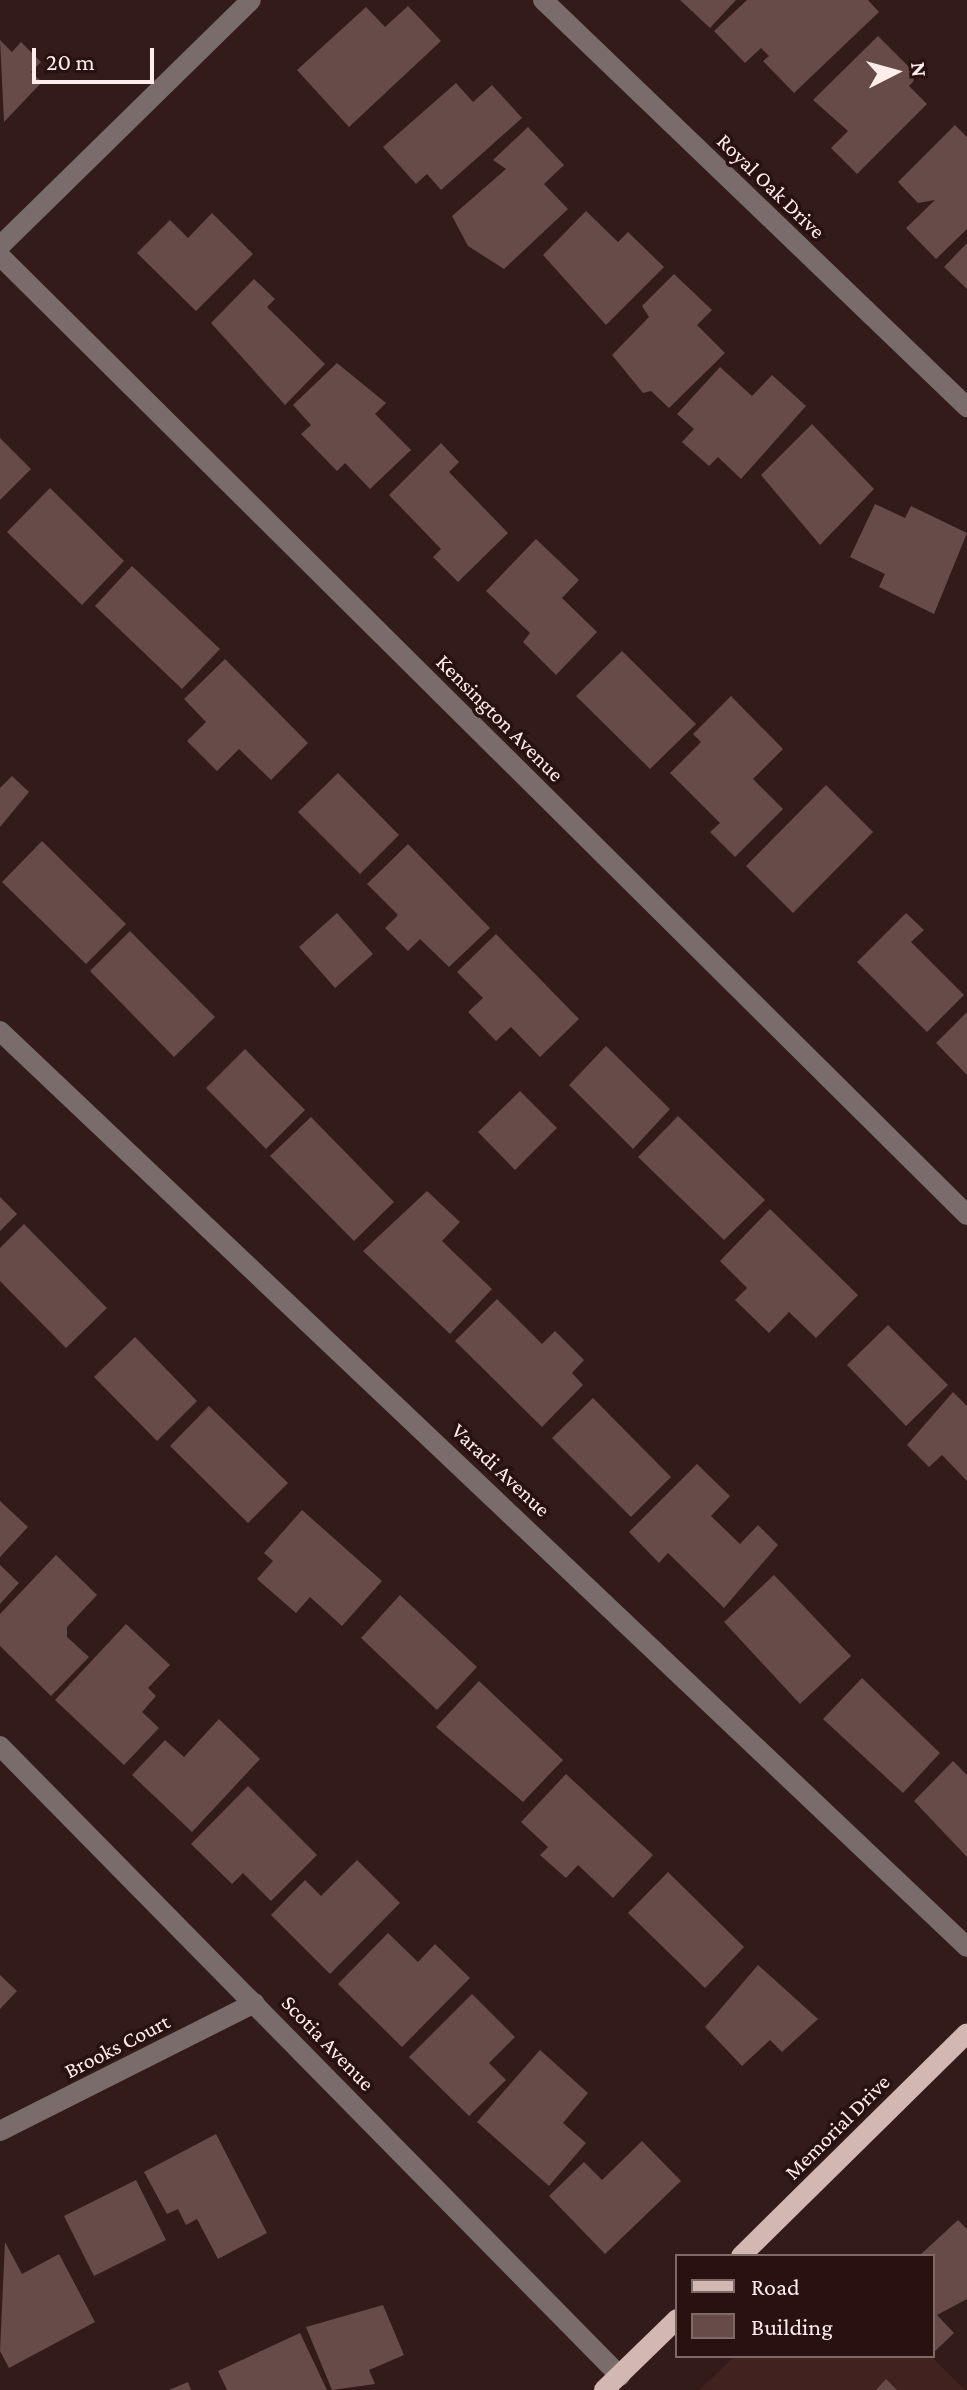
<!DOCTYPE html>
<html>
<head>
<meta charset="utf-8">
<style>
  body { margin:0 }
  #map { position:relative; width:967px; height:2390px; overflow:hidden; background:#321b18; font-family:"Crimson Pro",serif }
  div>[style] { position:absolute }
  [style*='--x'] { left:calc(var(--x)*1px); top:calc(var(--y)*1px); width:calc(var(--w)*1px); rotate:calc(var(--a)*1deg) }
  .built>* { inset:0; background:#41221f }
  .building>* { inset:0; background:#674b48 }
  .minor>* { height:20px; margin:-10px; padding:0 10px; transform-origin:10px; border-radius:10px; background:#796c6a }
  .major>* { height:20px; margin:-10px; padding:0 10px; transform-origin:10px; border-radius:10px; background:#d3b7b3 }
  span { translate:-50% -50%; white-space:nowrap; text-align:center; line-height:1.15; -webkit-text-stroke:7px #28110f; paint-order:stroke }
  .street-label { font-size:22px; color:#feedea }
  .legend { position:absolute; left:675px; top:2254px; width:260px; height:104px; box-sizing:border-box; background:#28110f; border:2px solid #7e6967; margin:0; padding:10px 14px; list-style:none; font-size:24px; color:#feedea }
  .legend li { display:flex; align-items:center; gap:16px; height:40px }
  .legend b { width:40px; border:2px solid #7e6967 }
  .north { position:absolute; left:855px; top:32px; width:80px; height:80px; -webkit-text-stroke:6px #28110f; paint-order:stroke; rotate:84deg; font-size:22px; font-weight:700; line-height:32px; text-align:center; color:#feedea }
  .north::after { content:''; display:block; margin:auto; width:28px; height:36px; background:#feedea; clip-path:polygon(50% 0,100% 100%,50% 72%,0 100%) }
  .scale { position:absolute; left:32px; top:48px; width:122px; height:36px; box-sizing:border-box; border:4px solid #feedea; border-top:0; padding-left:10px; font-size:24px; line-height:28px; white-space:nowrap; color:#feedea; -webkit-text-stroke:6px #28110f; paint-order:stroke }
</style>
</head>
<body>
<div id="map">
  <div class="built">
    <i style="clip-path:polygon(735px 2356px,931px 2356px,965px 2390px,699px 2390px)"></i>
  </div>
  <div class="building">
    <i style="clip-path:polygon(680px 0,736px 0,710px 28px)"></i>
    <i style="clip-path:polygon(747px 0,868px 0,879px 12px,794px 93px,763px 61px,769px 56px,761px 48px,745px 63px,714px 31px)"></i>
    <i style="clip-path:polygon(408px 6px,441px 41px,349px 127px,297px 70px,366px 7px,385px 27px)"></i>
    <i style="clip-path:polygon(878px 36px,918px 76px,909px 86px,927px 104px,857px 174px,831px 148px,848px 131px,813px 100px)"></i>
    <i style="clip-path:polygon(0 40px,12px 52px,21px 42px,41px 62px,31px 72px,42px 82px,4px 122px)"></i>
    <i style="clip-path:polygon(456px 83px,473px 102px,492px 85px,522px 118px,441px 190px,427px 174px,416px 184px,383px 147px)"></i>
    <i style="clip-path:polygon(955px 125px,967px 137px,967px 229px,936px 259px,906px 228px,935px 200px,918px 203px,898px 182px)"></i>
    <i style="clip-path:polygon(528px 127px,564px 165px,544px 184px,568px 209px,504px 269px,468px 246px,452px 216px,506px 169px,493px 160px)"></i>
    <i style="clip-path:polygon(586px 211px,618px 242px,628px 232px,664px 267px,606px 325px,543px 255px)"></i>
    <i style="clip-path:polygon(212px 213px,253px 254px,196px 311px,137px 253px,170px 220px,188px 238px)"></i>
    <i style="clip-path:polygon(967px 243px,967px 289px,944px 267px)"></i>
    <i style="clip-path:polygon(674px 274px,712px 310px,697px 325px,725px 353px,669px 408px,651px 391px,643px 393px,612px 355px,649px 317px,642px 306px)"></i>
    <i style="clip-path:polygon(254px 279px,275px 299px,267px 307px,325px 364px,285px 405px,211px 323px)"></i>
    <i style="clip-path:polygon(337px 363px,386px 403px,375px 414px,411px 450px,370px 489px,345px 463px,337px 471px,301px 434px,311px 425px,293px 405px)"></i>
    <i style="clip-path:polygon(720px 367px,752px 396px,772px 375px,806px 406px,741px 479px,718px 457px,709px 466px,682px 442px,694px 429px,677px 414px)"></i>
    <i style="clip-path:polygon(812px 424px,874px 489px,820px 545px,761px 475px)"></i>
    <i style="clip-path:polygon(0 438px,31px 469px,0 500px)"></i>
    <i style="clip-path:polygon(441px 443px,459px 462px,449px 472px,508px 533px,458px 582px,433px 557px,441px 549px,389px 495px)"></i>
    <i style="clip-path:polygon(50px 488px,124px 561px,82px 605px,7px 532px)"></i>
    <i style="clip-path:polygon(875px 504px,905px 518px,911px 506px,967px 533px,934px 614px,879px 587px,885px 574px,850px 557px)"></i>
    <i style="clip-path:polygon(536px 539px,579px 580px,562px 598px,597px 632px,556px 675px,523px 642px,530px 633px,486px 591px)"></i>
    <i style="clip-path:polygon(132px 566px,220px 649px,182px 689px,95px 606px)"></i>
    <i style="clip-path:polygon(622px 651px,696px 724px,650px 769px,576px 696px)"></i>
    <i style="clip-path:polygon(225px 659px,308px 743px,271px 780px,239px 749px,217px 771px,187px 741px,206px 722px,184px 699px)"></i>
    <i style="clip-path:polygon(731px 696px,783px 749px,753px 779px,783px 809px,735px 857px,710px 832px,720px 823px,670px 773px,701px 742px,693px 734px)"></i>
    <i style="clip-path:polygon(338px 773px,399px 835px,360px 874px,298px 812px)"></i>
    <i style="clip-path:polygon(12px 776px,29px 792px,0 827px,0 788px)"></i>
    <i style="clip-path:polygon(826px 785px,873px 832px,793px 913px,746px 866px)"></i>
    <i style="clip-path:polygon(42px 841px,126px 924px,86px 964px,2px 882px)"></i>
    <i style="clip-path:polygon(408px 844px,490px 928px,449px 967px,420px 939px,408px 951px,385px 928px,398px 915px,367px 884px)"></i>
    <i style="clip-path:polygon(337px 913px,373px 954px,335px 988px,299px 947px)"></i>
    <i style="clip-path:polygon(906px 913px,924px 930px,911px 942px,964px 995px,927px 1032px,857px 962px)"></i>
    <i style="clip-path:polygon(130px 931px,215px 1017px,174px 1057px,90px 971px)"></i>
    <i style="clip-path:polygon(496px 934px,579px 1019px,540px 1057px,511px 1027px,496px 1041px,468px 1012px,483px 998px,457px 972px)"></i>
    <i style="clip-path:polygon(967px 1012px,967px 1075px,936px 1043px)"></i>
    <i style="clip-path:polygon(606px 1046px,670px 1109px,633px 1149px,569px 1085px)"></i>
    <i style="clip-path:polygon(245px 1049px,305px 1110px,266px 1149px,206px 1088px)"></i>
    <i style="clip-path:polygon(520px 1091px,557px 1128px,515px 1170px,478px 1132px)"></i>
    <i style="clip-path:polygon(678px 1116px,765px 1200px,724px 1240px,638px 1157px)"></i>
    <i style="clip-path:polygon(311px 1117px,394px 1202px,354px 1241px,270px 1156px)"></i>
    <i style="clip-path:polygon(427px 1191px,460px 1222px,442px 1241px,492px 1289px,450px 1334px,363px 1251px)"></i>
    <i style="clip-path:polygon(0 1197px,17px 1214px,0 1231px)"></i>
    <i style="clip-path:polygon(770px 1209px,858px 1295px,816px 1338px,789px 1312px,769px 1333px,735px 1300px,747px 1288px,720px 1261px)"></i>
    <i style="clip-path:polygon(24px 1224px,107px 1308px,66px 1348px,0 1281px,0 1248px)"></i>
    <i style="clip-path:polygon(497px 1299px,542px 1344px,555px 1331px,584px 1360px,572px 1373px,583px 1385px,542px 1427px,455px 1341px)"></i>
    <i style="clip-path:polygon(888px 1325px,948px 1385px,906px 1426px,847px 1365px)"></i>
    <i style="clip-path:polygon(135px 1337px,197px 1401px,157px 1441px,94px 1377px)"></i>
    <i style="clip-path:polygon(953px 1392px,967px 1406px,967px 1481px,942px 1455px,929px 1467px,907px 1445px)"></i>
    <i style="clip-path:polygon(593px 1398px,671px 1477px,631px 1517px,552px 1438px)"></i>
    <i style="clip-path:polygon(209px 1406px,288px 1483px,248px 1523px,170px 1446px)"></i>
    <i style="clip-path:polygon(697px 1464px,730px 1496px,711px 1516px,740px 1544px,758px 1525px,778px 1545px,724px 1608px,668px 1553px,659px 1563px,629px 1532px)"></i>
    <i style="clip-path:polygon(0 1501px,28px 1527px,0 1557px)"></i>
    <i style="clip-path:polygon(302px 1510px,382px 1581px,342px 1626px,310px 1597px,296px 1613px,257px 1579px,273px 1561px,264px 1553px)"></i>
    <i style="clip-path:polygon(56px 1555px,97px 1595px,67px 1627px,67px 1637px,89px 1657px,51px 1696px,0 1646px,0 1614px)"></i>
    <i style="clip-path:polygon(0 1565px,19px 1583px,0 1604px)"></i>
    <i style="clip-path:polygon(774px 1575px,851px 1656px,800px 1704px,724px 1622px)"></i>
    <i style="clip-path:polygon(400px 1595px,477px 1667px,437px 1710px,361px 1638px)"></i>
    <i style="clip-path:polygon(126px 1624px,170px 1665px,148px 1688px,156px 1696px,142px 1712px,159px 1728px,124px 1765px,55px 1700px)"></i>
    <i style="clip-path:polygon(862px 1678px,940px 1753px,903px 1793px,823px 1719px)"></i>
    <i style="clip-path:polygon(479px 1681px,563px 1760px,523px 1802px,436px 1727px)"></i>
    <i style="clip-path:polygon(219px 1719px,260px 1759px,192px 1832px,132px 1775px,165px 1740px,184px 1757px)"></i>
    <i style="clip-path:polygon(953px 1761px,967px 1775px,967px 1857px,914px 1801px)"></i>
    <i style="clip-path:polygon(566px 1774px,653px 1855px,613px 1898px,578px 1865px,566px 1878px,540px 1855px,548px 1847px,521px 1822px)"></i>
    <i style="clip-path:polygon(248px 1786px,317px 1855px,271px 1901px,243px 1873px,232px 1884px,191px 1844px)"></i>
    <i style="clip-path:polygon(357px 1860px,400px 1903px,330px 1974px,271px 1915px,305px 1880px,321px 1896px)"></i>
    <i style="clip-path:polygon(668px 1872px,744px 1947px,705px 1988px,628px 1913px)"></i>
    <i style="clip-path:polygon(388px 1933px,418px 1962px,435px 1944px,470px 1978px,402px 2047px,338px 1984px)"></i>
    <i style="clip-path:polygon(758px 1965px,818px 2019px,782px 2052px,770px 2040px,742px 2066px,705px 2027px)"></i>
    <i style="clip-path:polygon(0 1975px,17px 1991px,0 2009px)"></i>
    <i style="clip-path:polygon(472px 1994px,515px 2037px,489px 2063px,506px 2080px,469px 2116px,409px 2057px)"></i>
    <i style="clip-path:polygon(540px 2050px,588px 2093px,563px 2123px,586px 2143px,549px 2186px,477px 2122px)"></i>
    <i style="clip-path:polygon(216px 2134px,267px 2233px,218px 2259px,197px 2219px,186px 2225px,178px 2209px,167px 2214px,144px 2172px)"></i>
    <i style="clip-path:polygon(642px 2141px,681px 2181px,605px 2254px,549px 2196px,584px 2162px,602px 2180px)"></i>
    <i style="clip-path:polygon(136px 2180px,166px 2240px,94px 2276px,64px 2216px)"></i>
    <i style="clip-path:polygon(958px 2220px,967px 2229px,967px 2299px,937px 2315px,954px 2333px,933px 2353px,933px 2256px,919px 2256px)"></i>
    <i style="clip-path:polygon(5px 2242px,22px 2274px,59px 2254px,95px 2322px,9px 2368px,0 2351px)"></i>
    <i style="clip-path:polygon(383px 2305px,404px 2355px,369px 2370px,375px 2384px,332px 2390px,306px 2327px)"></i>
    <i style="clip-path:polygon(300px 2333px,327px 2390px,227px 2390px,218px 2371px)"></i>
    <i style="clip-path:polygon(886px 2379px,897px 2390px,876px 2390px)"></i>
    <i style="clip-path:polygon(188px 2382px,191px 2390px,169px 2390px)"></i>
  </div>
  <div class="minor">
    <i style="--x:543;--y:0;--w:588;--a:43.83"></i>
    <i style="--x:0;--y:246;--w:351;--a:-44.4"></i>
    <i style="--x:0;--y:256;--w:1362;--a:44.76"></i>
    <i style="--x:0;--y:1031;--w:1332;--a:43.45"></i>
    <i style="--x:0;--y:1746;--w:884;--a:45.46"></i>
    <i style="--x:0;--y:2131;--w:285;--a:-26.7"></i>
  </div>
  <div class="major">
    <i style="--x:741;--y:2256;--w:317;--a:-44.6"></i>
    <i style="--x:604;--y:2390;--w:102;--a:-44.2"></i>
  </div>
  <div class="street-label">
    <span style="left:771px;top:186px;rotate:44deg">Royal Oak Drive</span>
    <span style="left:500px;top:718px;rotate:45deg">Kensington Avenue</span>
    <span style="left:501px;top:1470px;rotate:43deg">Varadi Avenue</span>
    <span style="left:328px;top:2043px;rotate:46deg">Scotia Avenue</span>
    <span style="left:117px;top:2046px;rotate:-27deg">Brooks Court</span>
    <span style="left:837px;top:2127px;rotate:-45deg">Memorial Drive</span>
  </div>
  <ul class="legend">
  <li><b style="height:10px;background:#d3b7b3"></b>Road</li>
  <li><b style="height:22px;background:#674b48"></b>Building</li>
  </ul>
  <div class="north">N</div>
  <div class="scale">20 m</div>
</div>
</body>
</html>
